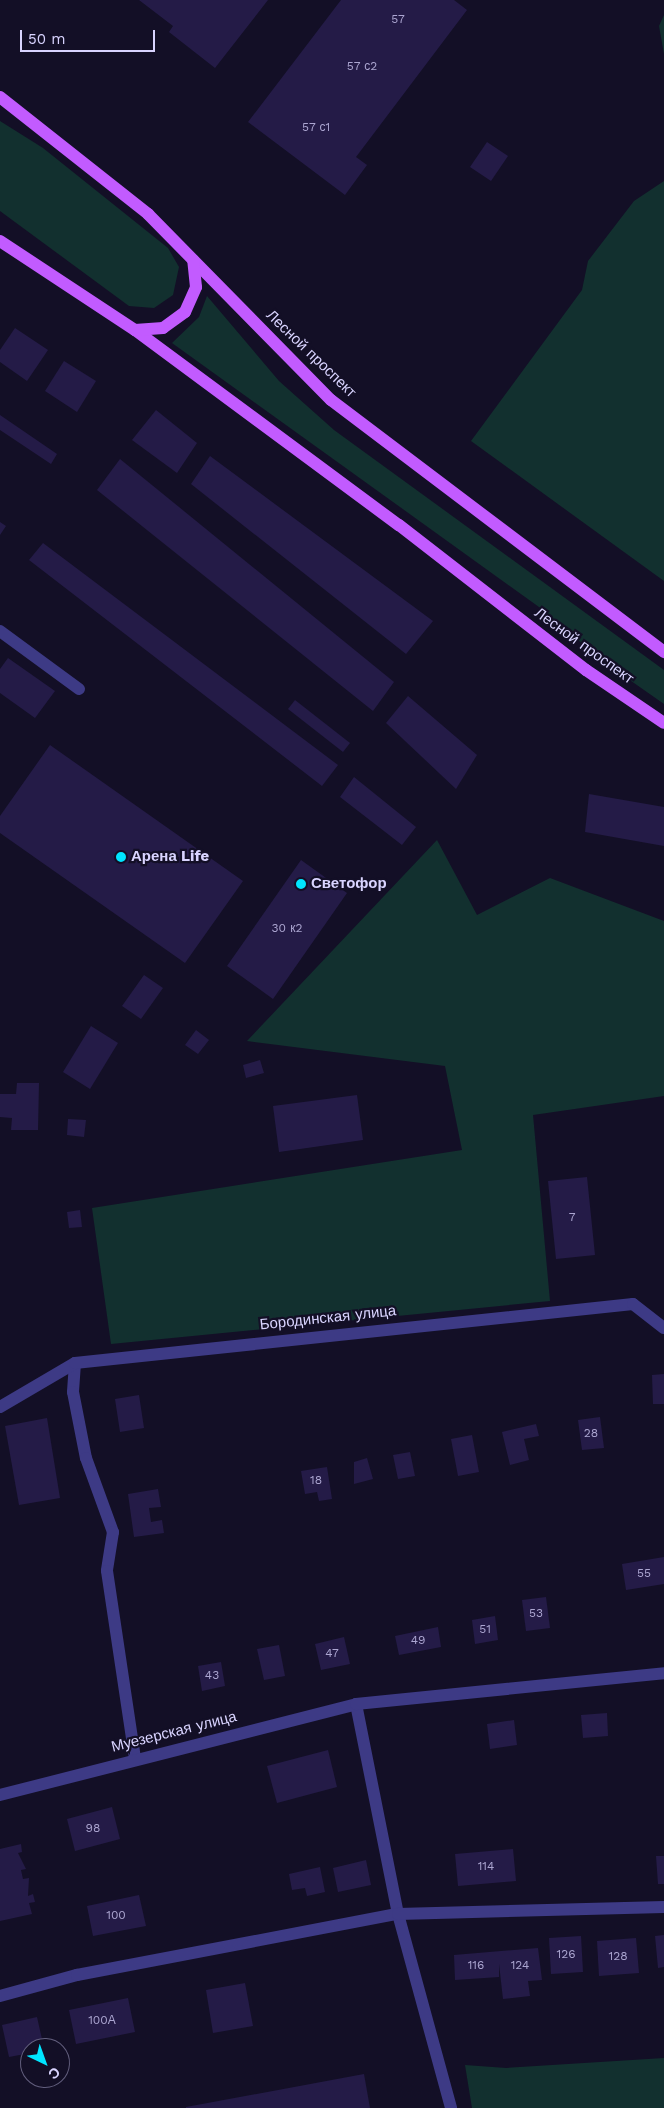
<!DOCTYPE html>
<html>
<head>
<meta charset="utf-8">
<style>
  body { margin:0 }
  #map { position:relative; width:664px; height:2108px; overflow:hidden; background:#130f26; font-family:"Work Sans",sans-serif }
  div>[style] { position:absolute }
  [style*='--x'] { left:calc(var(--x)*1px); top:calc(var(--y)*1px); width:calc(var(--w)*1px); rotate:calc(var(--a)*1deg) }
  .green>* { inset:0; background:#12302f }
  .building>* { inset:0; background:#241b47 }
  .minor>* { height:12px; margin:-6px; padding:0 6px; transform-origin:6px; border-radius:6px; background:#3d3a85 }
  .major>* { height:12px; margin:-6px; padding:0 6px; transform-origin:6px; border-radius:6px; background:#c25bff }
  .dots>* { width:14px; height:14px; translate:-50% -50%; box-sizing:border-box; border:2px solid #130f26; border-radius:50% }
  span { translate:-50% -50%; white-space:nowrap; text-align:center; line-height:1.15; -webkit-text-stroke:4.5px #130f26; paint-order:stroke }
  .number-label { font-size:12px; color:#aca6d1 }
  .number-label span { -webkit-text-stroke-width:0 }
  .street-label { font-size:15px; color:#d9d4ff }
  .poi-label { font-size:15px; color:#d9d4ff; font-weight:700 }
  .left { translate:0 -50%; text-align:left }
  .north { position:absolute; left:20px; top:2038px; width:50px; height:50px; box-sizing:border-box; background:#130f26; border:1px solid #625e7d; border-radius:50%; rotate:138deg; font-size:14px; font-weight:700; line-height:20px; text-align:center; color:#d9d4ff }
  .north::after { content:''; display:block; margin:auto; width:18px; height:22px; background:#00e5ff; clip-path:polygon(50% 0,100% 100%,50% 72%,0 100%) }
  .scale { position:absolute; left:20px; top:30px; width:135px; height:22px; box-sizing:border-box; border:2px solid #d9d4ff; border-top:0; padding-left:6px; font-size:15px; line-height:18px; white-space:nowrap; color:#d9d4ff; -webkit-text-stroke:4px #130f26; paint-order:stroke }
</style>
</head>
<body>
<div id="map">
  <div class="green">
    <i style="clip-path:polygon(664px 15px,664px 54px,659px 26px)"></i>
    <i style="clip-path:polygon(0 121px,43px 148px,168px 248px,179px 267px,173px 295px,154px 308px,129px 306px,0 211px)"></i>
    <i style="clip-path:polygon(664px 181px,664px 581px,471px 441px,582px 290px,588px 261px,634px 201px)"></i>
    <i style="clip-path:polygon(207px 296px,279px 381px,334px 430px,664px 670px,664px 704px,604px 662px,539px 607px,172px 343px,199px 317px)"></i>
    <i style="clip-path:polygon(437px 840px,477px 915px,550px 878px,664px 921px,664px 1096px,533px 1115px,550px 1301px,111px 1344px,92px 1208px,462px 1150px,445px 1066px,247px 1041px)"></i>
    <i style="clip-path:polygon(664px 2058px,664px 2108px,472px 2108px,465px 2065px,506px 2068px)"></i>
  </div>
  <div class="building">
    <i style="clip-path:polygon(139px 0,268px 0,215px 68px,169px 32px,173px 26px)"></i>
    <i style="clip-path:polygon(341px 0,454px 0,467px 10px,356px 157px,367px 165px,345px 195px,248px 122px)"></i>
    <i style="clip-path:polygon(487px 142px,508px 156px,491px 181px,470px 167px)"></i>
    <i style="clip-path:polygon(15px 328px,48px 350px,27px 381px,0 362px,0 350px)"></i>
    <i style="clip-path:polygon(64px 361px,96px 381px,77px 412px,45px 391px)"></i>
    <i style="clip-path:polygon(156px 410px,197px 443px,177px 473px,132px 440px)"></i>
    <i style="clip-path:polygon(0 415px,57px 454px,51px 464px,0 430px)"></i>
    <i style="clip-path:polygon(210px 456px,433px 621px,406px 654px,191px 484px)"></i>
    <i style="clip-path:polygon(120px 459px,394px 682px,373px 711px,97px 490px)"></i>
    <i style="clip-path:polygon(0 522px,6px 526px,0 535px)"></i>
    <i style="clip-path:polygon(43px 543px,338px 765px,322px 786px,29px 560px)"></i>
    <i style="clip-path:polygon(8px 658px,55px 691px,35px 718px,0 693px,0 669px)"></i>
    <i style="clip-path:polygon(408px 696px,477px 755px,456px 789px,386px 723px)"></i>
    <i style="clip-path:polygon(295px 700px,350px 743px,343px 752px,288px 709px)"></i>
    <i style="clip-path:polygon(50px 745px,243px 881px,185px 963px,0 833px,0 816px)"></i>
    <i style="clip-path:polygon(354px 777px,416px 827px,402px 845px,340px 797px)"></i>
    <i style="clip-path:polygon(589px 794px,664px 807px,664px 846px,585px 832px)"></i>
    <i style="clip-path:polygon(301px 860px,347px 893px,273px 999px,227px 966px)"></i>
    <i style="clip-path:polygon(144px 975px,163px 988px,141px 1019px,122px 1006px)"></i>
    <i style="clip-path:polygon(91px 1026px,118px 1043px,90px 1089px,63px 1072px)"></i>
    <i style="clip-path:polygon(196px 1030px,209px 1040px,198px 1054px,185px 1045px)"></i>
    <i style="clip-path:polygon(260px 1060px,264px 1073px,246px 1078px,243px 1065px)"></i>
    <i style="clip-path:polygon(17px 1083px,39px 1083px,38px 1130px,11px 1130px,12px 1118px,0 1117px,0 1094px,16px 1094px)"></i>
    <i style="clip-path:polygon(357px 1095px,363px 1140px,279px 1152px,273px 1106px)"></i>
    <i style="clip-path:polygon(68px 1119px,86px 1120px,84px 1137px,67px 1135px)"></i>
    <i style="clip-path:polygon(587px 1177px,595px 1255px,556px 1259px,548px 1181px)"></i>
    <i style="clip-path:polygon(80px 1210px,82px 1227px,69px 1228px,67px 1212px)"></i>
    <i style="clip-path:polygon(664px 1374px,664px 1404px,653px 1404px,652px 1375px)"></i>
    <i style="clip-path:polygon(139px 1395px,144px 1428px,120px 1432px,115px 1399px)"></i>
    <i style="clip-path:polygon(600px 1417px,604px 1448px,582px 1450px,578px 1420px)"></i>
    <i style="clip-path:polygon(47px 1418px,60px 1498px,19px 1505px,5px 1426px)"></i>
    <i style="clip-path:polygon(536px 1424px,539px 1436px,524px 1439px,529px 1460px,510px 1465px,502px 1432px)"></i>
    <i style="clip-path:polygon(472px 1435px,479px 1472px,458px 1476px,451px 1439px)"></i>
    <i style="clip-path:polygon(410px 1452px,415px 1476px,398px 1479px,393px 1455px)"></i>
    <i style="clip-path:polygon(367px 1458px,373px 1479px,354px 1484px,354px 1462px)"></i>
    <i style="clip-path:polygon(327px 1467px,332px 1499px,319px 1501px,317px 1492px,305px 1494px,301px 1471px)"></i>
    <i style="clip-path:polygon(158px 1489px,161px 1507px,149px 1508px,151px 1522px,162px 1520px,164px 1533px,134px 1537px,128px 1494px)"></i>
    <i style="clip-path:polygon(664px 1557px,664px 1584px,626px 1590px,622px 1564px)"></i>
    <i style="clip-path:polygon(546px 1597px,550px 1628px,526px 1631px,522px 1600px)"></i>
    <i style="clip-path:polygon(495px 1616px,498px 1640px,475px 1644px,472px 1620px)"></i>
    <i style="clip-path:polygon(438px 1627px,441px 1647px,399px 1655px,395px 1636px)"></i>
    <i style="clip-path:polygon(344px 1637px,350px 1664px,321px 1670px,315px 1644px)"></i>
    <i style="clip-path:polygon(279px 1645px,285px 1676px,264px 1680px,257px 1649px)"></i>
    <i style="clip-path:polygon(221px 1662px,225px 1686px,202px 1691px,198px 1666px)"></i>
    <i style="clip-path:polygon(607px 1713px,608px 1736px,583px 1738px,581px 1715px)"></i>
    <i style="clip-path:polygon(514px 1720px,517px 1745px,490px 1749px,487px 1724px)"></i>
    <i style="clip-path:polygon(328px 1750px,337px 1787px,277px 1803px,267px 1766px)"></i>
    <i style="clip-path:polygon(112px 1807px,120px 1839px,75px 1851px,67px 1819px)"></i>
    <i style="clip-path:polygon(21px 1844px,22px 1852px,18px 1853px,26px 1869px,21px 1870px,23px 1879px,29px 1878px,28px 1896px,33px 1894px,35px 1902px,29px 1903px,32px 1914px,0 1921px,0 1849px)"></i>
    <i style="clip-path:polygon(513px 1849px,516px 1881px,458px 1886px,455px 1854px)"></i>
    <i style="clip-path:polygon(656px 1856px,664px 1856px,664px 1884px,658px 1884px)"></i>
    <i style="clip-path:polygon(366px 1860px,371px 1885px,338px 1892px,333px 1868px)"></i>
    <i style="clip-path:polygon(320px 1867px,325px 1892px,307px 1896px,305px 1888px,292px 1890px,289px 1874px)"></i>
    <i style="clip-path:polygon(139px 1895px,146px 1926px,93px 1936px,87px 1906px)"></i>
    <i style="clip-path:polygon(664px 1935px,664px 1967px,658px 1968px,655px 1936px)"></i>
    <i style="clip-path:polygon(581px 1936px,583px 1972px,551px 1974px,549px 1938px)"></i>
    <i style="clip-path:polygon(636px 1938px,639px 1973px,599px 1976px,597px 1941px)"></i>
    <i style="clip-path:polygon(538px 1948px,542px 1980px,528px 1981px,530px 1996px,503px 1999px,499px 1964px,499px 1977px,455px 1980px,454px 1955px)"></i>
    <i style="clip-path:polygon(245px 1983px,253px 2026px,213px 2033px,206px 1990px)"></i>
    <i style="clip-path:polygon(128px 1998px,135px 2032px,76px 2044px,69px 2010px)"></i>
    <i style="clip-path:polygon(37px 2017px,44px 2048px,30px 2048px,30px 2053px,9px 2057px,2px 2025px)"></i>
    <i style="clip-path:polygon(364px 2074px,370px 2108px,186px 2108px,186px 2107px)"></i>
  </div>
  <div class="minor">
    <i style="--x:0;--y:631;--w:98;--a:36.3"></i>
    <i style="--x:75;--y:1363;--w:29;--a:94"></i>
    <i style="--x:73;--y:1392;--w:67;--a:78.9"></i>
    <i style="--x:86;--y:1458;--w:79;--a:70"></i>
    <i style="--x:113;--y:1532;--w:39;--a:99"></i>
    <i style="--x:107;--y:1571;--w:189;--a:81.5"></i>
    <i style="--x:0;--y:1407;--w:87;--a:-30.4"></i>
    <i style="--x:75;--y:1363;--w:561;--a:-6.04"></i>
    <i style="--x:633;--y:1304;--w:39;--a:38"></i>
    <i style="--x:356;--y:1704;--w:214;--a:78.7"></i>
    <i style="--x:398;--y:1914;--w:201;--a:74.7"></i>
    <i style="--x:0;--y:1795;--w:367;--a:-14.3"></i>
    <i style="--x:356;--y:1704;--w:310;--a:-5.7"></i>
    <i style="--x:0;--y:1996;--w:80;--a:-15.3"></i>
    <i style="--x:77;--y:1975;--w:327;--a:-10.8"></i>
    <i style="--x:398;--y:1914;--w:266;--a:-1.5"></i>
  </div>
  <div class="major">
    <i style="--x:0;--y:97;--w:189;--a:38.3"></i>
    <i style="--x:148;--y:214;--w:261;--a:45.5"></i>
    <i style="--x:331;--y:400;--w:418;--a:37.1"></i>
    <i style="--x:0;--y:241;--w:162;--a:33.4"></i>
    <i style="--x:135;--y:330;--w:328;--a:36.5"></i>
    <i style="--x:399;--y:525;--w:237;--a:37.8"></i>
    <i style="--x:586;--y:670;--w:94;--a:34.2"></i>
    <i style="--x:135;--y:330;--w:28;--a:-4"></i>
    <i style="--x:163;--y:328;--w:27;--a:-36"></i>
    <i style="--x:185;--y:312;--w:27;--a:-66"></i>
    <i style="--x:196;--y:287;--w:27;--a:-96"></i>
  </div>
  <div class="dots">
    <i style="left:121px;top:857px;background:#00e5ff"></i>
    <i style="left:301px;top:884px;background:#00e5ff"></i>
  </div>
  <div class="number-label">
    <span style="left:398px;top:20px">57</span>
    <span style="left:362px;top:67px">57 с2</span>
    <span style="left:316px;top:128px">57 с1</span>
    <span style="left:287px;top:929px">30 к2</span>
    <span style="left:572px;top:1218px">7</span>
    <span style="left:591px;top:1434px">28</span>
    <span style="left:316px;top:1481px">18</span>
    <span style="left:644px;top:1574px">55</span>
    <span style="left:536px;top:1614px">53</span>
    <span style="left:485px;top:1630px">51</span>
    <span style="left:418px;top:1641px">49</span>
    <span style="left:332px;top:1654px">47</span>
    <span style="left:212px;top:1676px">43</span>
    <span style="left:93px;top:1829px">98</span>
    <span style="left:486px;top:1867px">114</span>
    <span style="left:116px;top:1916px">100</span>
    <span style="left:566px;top:1955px">126</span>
    <span style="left:618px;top:1957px">128</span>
    <span style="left:476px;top:1966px">116</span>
    <span style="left:520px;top:1966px">124</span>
    <span style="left:102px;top:2021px">100А</span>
  </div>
  <div class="street-label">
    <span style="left:311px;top:354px;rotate:44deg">Лесной проспект</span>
    <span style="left:584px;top:646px;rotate:36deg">Лесной проспект</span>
    <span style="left:328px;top:1318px;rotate:-6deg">Бородинская улица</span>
    <span style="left:174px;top:1732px;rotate:-14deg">Муезерская улица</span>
  </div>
  <div class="poi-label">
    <span class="left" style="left:131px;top:857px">Арена Life</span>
    <span class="left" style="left:311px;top:884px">Светофор</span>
  </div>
  <div class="north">С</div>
  <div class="scale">50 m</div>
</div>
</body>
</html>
